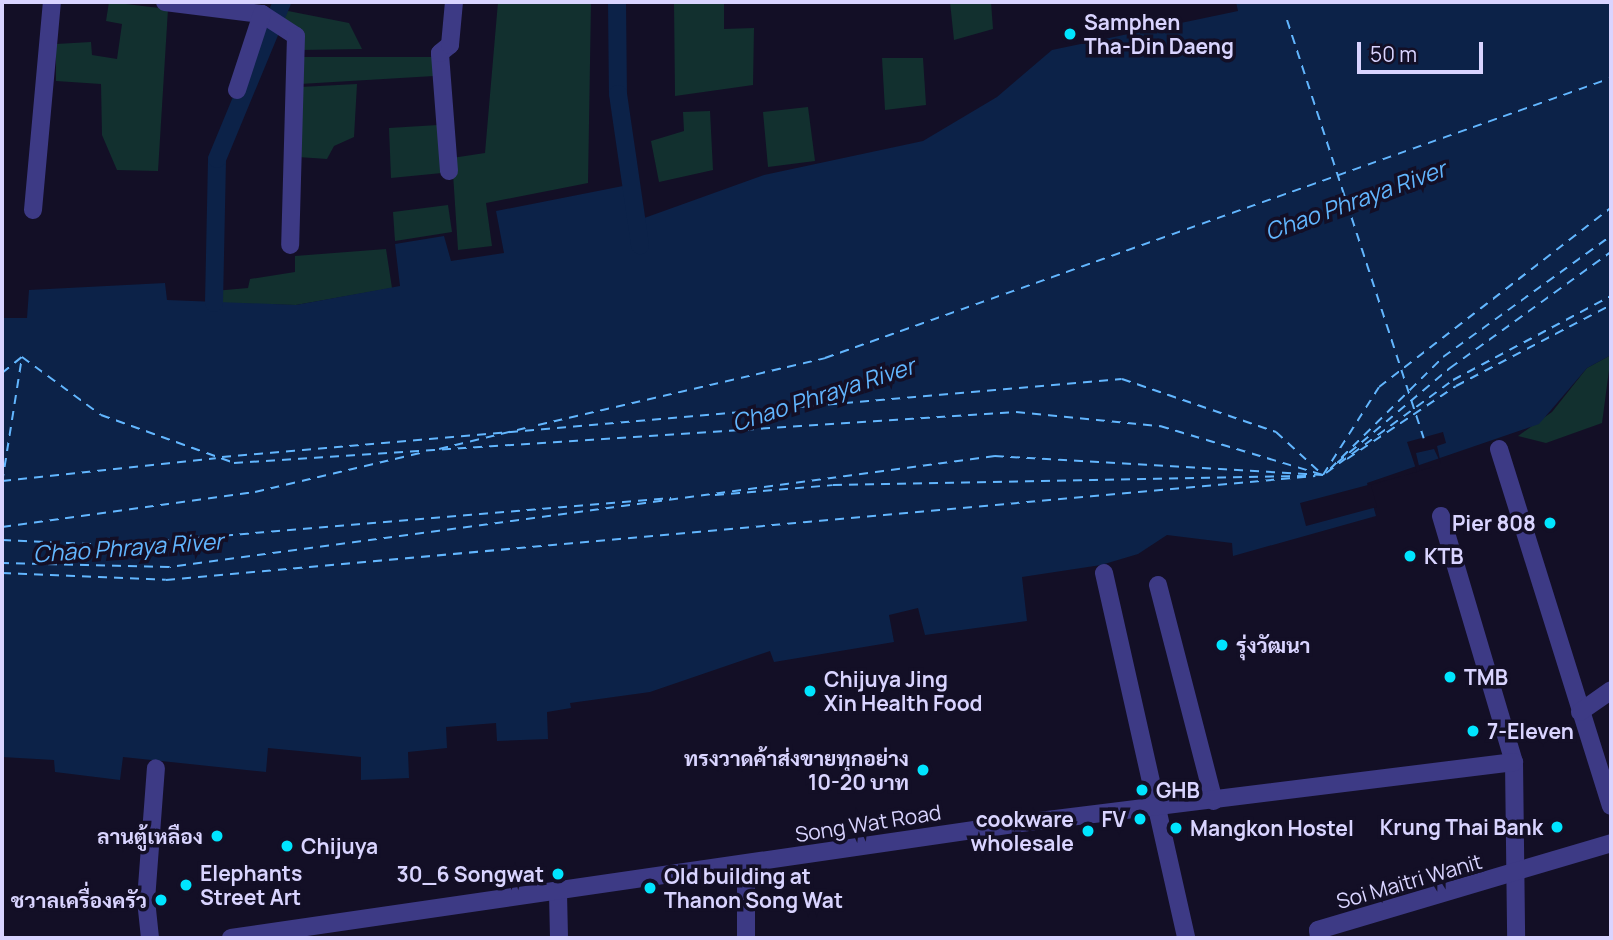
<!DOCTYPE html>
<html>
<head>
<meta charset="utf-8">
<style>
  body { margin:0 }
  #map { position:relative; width:1613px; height:940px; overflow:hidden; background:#130f26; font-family:Manrope,Sarabun,sans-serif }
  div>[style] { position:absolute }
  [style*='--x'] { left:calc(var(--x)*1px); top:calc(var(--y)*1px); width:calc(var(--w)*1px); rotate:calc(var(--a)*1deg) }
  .green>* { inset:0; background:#12302f }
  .water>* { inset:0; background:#0c2248 }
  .pier>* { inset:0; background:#130f26 }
  .canal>* { height:18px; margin:-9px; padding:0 9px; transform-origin:9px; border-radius:9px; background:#0c2248 }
  .ferry>* { height:2px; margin-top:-1px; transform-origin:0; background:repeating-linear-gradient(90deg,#62b6ff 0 9px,transparent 0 16px) }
  .minor>* { height:18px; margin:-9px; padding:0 9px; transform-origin:9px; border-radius:9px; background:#3d3a85 }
  .dots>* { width:19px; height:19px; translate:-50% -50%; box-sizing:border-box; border:4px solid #130f26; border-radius:50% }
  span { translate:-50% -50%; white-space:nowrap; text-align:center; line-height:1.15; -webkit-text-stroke:7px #130f26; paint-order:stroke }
  .poi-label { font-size:21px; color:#d9d4ff; font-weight:700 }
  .left { translate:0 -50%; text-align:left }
  .right { translate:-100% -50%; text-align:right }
  .street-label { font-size:21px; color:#d9d4ff }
  .water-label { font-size:23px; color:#62b6ff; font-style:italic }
  .frame { position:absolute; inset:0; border:4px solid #d9d4ff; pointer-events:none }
  .scale { position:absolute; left:1357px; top:42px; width:126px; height:32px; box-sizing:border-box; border:4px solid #d9d4ff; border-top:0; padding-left:9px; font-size:21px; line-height:24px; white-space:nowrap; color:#d9d4ff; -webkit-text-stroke:5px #130f26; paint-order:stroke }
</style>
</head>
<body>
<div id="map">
  <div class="green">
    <i style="clip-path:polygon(109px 2px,168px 9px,158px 171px,117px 170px,102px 135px,101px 84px,56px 81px,56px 44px,91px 42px,92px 55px,117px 59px,122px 24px,106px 21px)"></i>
    <i style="clip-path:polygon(498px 2px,591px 2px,588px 183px,486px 203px,492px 246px,458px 250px,452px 158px,485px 153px)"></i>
    <i style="clip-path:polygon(674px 2px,724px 2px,724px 29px,754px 28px,753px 85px,675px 96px)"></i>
    <i style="clip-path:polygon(950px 2px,991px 2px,993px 29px,954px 40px)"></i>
    <i style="clip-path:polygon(283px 10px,349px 23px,362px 49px,299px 50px,280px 17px)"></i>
    <i style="clip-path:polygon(301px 57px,434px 57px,434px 76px,300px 84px)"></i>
    <i style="clip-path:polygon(882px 58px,923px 58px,926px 105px,885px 110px)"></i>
    <i style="clip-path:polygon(357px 84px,354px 137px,334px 146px,327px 159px,298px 157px,300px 87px)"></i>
    <i style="clip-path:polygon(808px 107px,815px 161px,768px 167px,763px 112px)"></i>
    <i style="clip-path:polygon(710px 111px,713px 170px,659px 182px,651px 141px,684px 131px,683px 112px)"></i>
    <i style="clip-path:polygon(438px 125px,442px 173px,391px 178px,389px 128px)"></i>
    <i style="clip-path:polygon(448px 205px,452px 232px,395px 241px,393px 212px)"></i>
    <i style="clip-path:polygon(386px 249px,392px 288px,296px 305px,214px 303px,214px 291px,248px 288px,250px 279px,295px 272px,295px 256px)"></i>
    <i style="clip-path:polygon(1611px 355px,1602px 423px,1546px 443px,1518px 436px,1552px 412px,1587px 368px)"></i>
  </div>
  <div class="water">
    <i style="clip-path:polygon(1236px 2px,1611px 2px,1611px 355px,1587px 368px,1539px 424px,1367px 483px,1376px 516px,1233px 556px,1232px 543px,1167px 535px,1138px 554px,1101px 565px,1022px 577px,1027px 621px,925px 635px,918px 608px,889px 615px,894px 642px,774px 662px,770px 651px,650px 692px,570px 703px,571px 708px,547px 712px,548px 739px,497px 741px,496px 723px,446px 727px,447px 748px,408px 752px,409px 778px,361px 780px,361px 757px,268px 748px,266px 772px,123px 757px,120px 780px,55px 772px,54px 760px,2px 757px,2px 318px,27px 318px,29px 290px,165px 283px,167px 300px,296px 305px,400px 286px,395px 244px,444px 236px,451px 261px,504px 253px,496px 211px,623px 186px,636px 221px,764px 175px,923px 141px,997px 97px,1052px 50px,1238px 11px)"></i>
  </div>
  <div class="pier">
    <i style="clip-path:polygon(1443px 432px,1446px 443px,1437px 446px,1441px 464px,1434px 449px,1416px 453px,1420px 470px,1433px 467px,1371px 485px,1377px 507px,1306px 526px,1300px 503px,1417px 472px,1407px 442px)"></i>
  </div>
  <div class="canal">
    <i style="--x:617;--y:2;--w:92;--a:89.4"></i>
    <i style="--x:618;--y:94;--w:153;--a:81.7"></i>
    <i style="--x:214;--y:303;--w:144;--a:-88.8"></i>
    <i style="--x:217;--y:159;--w:170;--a:-67.5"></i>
  </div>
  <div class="ferry">
    <i style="--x:1287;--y:20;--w:440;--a:71.9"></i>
    <i style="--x:2;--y:373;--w:26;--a:-39"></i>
    <i style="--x:22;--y:357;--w:98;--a:36.3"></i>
    <i style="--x:101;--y:415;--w:141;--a:19.8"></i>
    <i style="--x:234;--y:463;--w:784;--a:-3.73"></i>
    <i style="--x:1016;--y:412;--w:145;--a:5.6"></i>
    <i style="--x:1160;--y:426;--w:170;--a:16.7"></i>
    <i style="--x:1323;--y:475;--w:329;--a:-176.7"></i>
    <i style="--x:995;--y:456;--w:833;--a:172.35"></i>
    <i style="--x:169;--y:567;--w:167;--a:-178.6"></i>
    <i style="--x:538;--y:425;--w:295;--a:-13.1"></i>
    <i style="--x:825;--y:358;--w:834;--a:-19.61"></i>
    <i style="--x:439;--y:449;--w:89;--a:-13.6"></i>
    <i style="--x:222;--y:457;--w:903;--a:-4.95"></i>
    <i style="--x:1122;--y:379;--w:163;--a:19"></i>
    <i style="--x:1276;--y:432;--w:64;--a:42.5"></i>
    <i style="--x:1323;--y:475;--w:104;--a:-57.5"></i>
    <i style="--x:1379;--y:387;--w:293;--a:-37.7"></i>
    <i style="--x:1347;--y:459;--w:131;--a:-33.8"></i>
    <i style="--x:1456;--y:386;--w:175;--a:-27.6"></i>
    <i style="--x:1337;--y:463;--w:148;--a:-40.1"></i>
    <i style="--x:1450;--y:368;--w:198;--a:-35.8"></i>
    <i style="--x:1330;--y:469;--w:159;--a:-44.7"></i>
    <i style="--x:1443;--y:357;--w:207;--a:-35.8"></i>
    <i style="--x:1326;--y:473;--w:157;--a:-36.2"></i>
    <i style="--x:1453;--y:380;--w:179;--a:-28"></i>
    <i style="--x:2;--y:481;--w:215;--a:-6.1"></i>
    <i style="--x:2;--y:483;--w:128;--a:-81"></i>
    <i style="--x:715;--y:495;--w:118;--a:-4.8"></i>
    <i style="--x:833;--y:485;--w:474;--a:-1.1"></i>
    <i style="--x:2;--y:527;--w:255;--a:-7.9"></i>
    <i style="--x:255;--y:492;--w:174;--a:-13.3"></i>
    <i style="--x:2;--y:540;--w:110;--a:2.6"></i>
    <i style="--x:112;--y:545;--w:561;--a:-4.81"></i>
    <i style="--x:2;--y:573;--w:164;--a:2.4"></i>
    <i style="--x:166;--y:580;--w:1154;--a:-5.17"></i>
  </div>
  <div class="minor">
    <i style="--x:165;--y:2;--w:98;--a:7.1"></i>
    <i style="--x:262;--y:14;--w:40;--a:32.9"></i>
    <i style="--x:296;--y:36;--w:209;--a:91.6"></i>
    <i style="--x:237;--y:90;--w:80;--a:-71.8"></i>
    <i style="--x:449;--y:171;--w:118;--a:-94.4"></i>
    <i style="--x:440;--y:53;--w:13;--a:-39"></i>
    <i style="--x:450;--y:45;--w:43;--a:-84.7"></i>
    <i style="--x:33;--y:210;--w:209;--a:-84.8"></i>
    <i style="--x:1499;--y:449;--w:374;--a:72.6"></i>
    <i style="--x:1441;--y:516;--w:257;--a:73.5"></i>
    <i style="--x:1514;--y:762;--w:176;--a:89.3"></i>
    <i style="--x:1104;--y:573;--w:374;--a:77.3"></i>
    <i style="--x:1158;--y:585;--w:223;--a:75.5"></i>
    <i style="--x:1580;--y:712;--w:38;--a:-35"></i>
    <i style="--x:558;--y:893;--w:45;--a:88.7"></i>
    <i style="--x:150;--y:938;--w:38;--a:-96"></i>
    <i style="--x:146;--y:900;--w:132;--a:-85.7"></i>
    <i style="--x:231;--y:938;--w:791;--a:-8.28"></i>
    <i style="--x:1014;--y:824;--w:504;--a:-7.07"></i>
    <i style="--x:746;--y:938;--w:73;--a:-90"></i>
    <i style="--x:1319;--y:938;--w:8;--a:-97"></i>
    <i style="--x:1318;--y:930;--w:306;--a:-16.5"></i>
  </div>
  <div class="dots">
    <i style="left:1070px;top:34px;background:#00e5ff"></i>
    <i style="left:1550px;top:523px;background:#00e5ff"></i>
    <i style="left:1410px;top:556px;background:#00e5ff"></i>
    <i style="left:1222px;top:645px;background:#00e5ff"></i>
    <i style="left:1450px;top:677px;background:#00e5ff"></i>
    <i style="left:810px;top:691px;background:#00e5ff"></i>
    <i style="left:1473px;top:731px;background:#00e5ff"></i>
    <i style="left:923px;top:770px;background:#00e5ff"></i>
    <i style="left:1142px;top:790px;background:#00e5ff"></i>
    <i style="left:1140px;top:819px;background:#00e5ff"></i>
    <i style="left:1557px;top:827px;background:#00e5ff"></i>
    <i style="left:1176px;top:828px;background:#00e5ff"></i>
    <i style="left:1088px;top:831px;background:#00e5ff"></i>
    <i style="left:217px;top:836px;background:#00e5ff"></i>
    <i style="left:287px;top:846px;background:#00e5ff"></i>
    <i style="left:558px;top:874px;background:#00e5ff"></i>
    <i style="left:186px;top:885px;background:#00e5ff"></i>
    <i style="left:650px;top:888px;background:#00e5ff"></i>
    <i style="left:161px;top:900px;background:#00e5ff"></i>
  </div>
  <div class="poi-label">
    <span class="left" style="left:1084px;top:34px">Samphen<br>Tha-Din Daeng</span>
    <span class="right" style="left:1536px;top:523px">Pier 808</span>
    <span class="left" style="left:1424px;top:556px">KTB</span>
    <span class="left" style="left:1236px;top:645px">รุ่งวัฒนา</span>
    <span class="left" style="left:1464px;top:677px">TMB</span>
    <span class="left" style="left:824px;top:691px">Chijuya Jing<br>Xin Health Food</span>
    <span class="left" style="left:1487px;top:731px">7-Eleven</span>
    <span class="right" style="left:909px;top:770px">ทรงวาดค้าส่งขายทุกอย่าง<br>10-20 บาท</span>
    <span class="left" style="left:1156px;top:790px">GHB</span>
    <span class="right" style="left:1074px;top:831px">cookware<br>wholesale</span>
    <span class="right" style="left:1126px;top:819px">FV</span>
    <span class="right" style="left:1543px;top:827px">Krung Thai Bank</span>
    <span class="left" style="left:1190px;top:828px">Mangkon Hostel</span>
    <span class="right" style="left:203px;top:836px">ลานตู้เหลือง</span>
    <span class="left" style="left:301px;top:846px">Chijuya</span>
    <span class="left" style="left:200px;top:885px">Elephants<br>Street Art</span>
    <span class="right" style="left:544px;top:874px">30_6 Songwat</span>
    <span class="left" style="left:664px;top:888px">Old building at<br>Thanon Song Wat</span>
    <span class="right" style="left:147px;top:900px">ชวาลเครื่องครัว</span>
  </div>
  <div class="street-label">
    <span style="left:868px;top:823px;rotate:-9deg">Song Wat Road</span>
    <span style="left:1409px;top:881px;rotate:-16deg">Soi Maitri Wanit</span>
  </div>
  <div class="water-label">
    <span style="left:1355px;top:200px;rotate:-20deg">Chao Phraya River</span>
    <span style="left:823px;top:394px;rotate:-18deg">Chao Phraya River</span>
    <span style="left:128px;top:547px;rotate:-4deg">Chao Phraya River</span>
  </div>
  <div class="frame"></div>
  <div class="scale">50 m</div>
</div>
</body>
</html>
